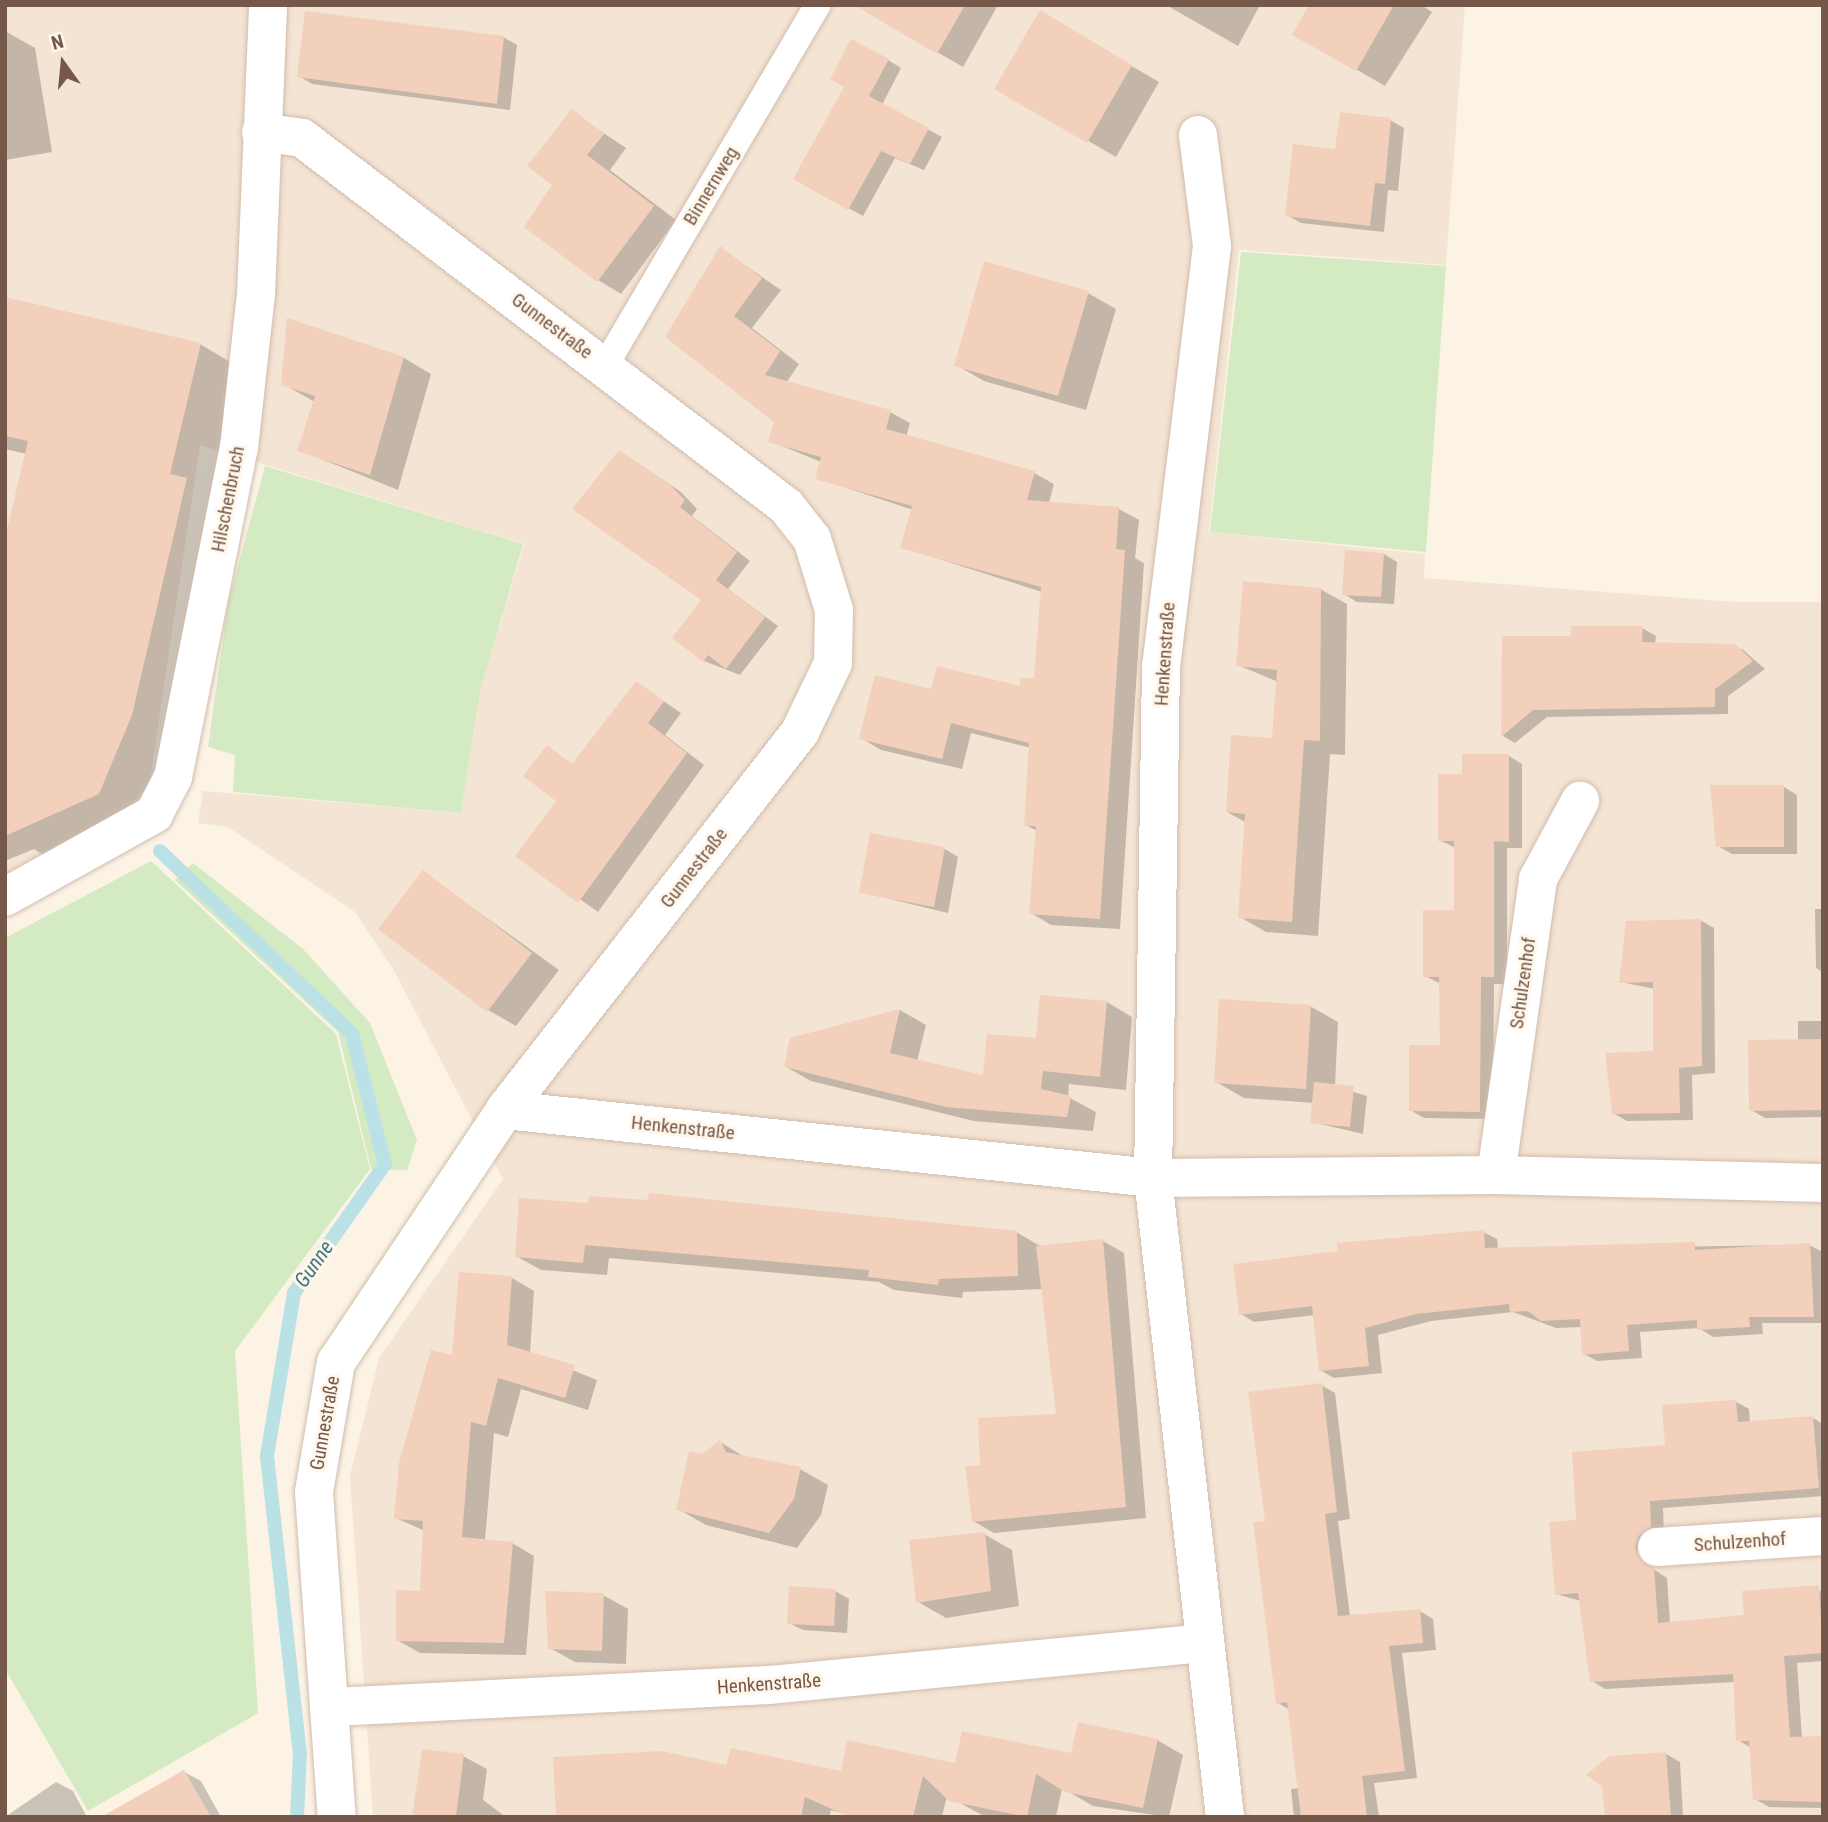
<!DOCTYPE html>
<html>
<head>
<meta charset="utf-8">
<style>
  body { margin:0 }
  #map { position:relative; width:1828px; height:1822px; overflow:hidden; background:#fcf3e5; font-family:"Roboto Condensed",sans-serif }
  div>[style] { position:absolute }
  [style*='--x'] { left:calc(var(--x)*1px); top:calc(var(--y)*1px); width:calc(var(--w)*1px); rotate:calc(var(--a)*1deg) }
  .residential>* { inset:0; background:#f4e4d3 }
  .green>* { inset:0; background:#d4eac3 }
  .shadow>* { inset:0; background:#0003 }
  .stream>* { height:14px; margin:-7px; padding:0 7px; transform-origin:7px; border-radius:7px; background:#b9e1e6 }
  .building>* { inset:0; background:#f2d0bc }
  .roads { filter:drop-shadow(0 0 2px #d0bcae) drop-shadow(0 0 2px #d0bcae) }
  .service>* { height:26px; margin:-13px; padding:0 13px; transform-origin:13px; border-radius:13px; background:#fff }
  .minor>* { height:38px; margin:-19px; padding:0 19px; transform-origin:19px; border-radius:19px; background:#fff }
  span { translate:-50% -50%; white-space:nowrap; text-align:center; line-height:1.15; -webkit-text-stroke:6px #fff7eb; paint-order:stroke }
  .street-label { font-size:19px; color:#76584a }
  .water-label { font-size:21px; color:#407983; font-style:italic }
  .frame { position:absolute; inset:0; border:7px solid #76584a; pointer-events:none }
  .north { position:absolute; left:28px; top:28px; width:70px; height:70px; -webkit-text-stroke:5px #fff7eb; paint-order:stroke; rotate:345deg; font-size:19px; font-weight:700; line-height:28px; text-align:center; color:#76584a }
  .north::after { content:''; display:block; margin:auto; width:24px; height:32px; background:#76584a; clip-path:polygon(50% 0,100% 100%,50% 72%,0 100%) }
</style>
</head>
<body>
<div id="map">
  <div class="residential">
    <i style="clip-path:polygon(5px 5px,1465px 5px,1446px 265px,1239px 250px,1209px 532px,1425px 554px,1424px 578px,1735px 602px,1823px 602px,1823px 1817px,373px 1817px,350px 1476px,379px 1358px,503px 1179px,392px 967px,355px 912px,228px 827px,198px 823px,203px 791px,461px 813px,480px 692px,524px 544px,200px 445px,149px 786px,109px 825px,5px 880px)"></i>
  </div>
  <div class="green">
    <i style="clip-path:polygon(1241px 252px,1446px 266px,1426px 552px,1210px 532px)"></i>
    <i style="clip-path:polygon(265px 466px,523px 544px,480px 692px,461px 813px,233px 792px,235px 755px,208px 747px,228px 603px)"></i>
    <i style="clip-path:polygon(151px 861px,336px 1034px,370px 1169px,235px 1351px,258px 1713px,88px 1811px,5px 1669px,5px 938px)"></i>
    <i style="clip-path:polygon(193px 863px,303px 949px,370px 1023px,417px 1140px,407px 1170px,371px 1169px,338px 1032px,175px 880px)"></i>
  </div>
  <div class="shadow">
    <i style="clip-path:polygon(895px 5px,998px 5px,963px 67px,885px 22px)"></i>
    <i style="clip-path:polygon(1166px 5px,1260px 5px,1238px 46px)"></i>
    <i style="clip-path:polygon(1311px 5px,1421px 5px,1432px 12px,1385px 86px,1295px 34px)"></i>
    <i style="clip-path:polygon(1040px 13px,1159px 82px,1116px 157px,997px 88px)"></i>
    <i style="clip-path:polygon(5px 31px,35px 48px,52px 152px,5px 160px)"></i>
    <i style="clip-path:polygon(503px 37px,517px 45px,510px 110px,312px 84px,299px 76px)"></i>
    <i style="clip-path:polygon(888px 60px,901px 68px,882px 105px,942px 137px,924px 170px,895px 158px,863px 216px,796px 179px)"></i>
    <i style="clip-path:polygon(572px 112px,626px 148px,610px 170px,676px 220px,621px 294px,598px 280px,555px 185px)"></i>
    <i style="clip-path:polygon(1390px 120px,1404px 128px,1398px 191px,1388px 190px,1384px 232px,1301px 223px,1287px 215px,1336px 151px)"></i>
    <i style="clip-path:polygon(720px 248px,781px 290px,752px 328px,799px 364px,786px 383px,890px 412px,910px 423px,906px 437px,1034px 473px,1054px 484px,1049px 503px,1119px 509px,1139px 520px,1135px 558px,1144px 563px,1120px 929px,1051px 925px,1031px 913px,1037px 831px,1026px 825px,1031px 748px,971px 733px,962px 769px,881px 750px,861px 738px,933px 691px,1021px 688px,1036px 680px,1042px 592px,902px 547px,913px 510px,817px 478px,821px 462px,770px 441px,776px 422px,667px 336px)"></i>
    <i style="clip-path:polygon(1088px 293px,1116px 309px,1086px 410px,984px 381px,956px 365px)"></i>
    <i style="clip-path:polygon(5px 299px,200px 344px,240px 368px,172px 739px,140px 816px,48px 858px,34px 849px,5px 861px,5px 545px,27px 454px,5px 449px)"></i>
    <i style="clip-path:polygon(289px 320px,404px 358px,431px 374px,398px 490px,299px 450px,315px 402px,283px 384px)"></i>
    <i style="clip-path:polygon(633px 460px,681px 492px,697px 509px,692px 516px,750px 561px,728px 589px,778px 626px,740px 675px,704px 661px,675px 637px,703px 599px)"></i>
    <i style="clip-path:polygon(1384px 554px,1397px 562px,1394px 604px,1357px 602px,1344px 594px)"></i>
    <i style="clip-path:polygon(1320px 589px,1347px 604px,1345px 755px,1330px 754px,1318px 936px,1266px 932px,1240px 917px,1247px 823px,1227px 812px,1274px 740px,1278px 682px,1238px 665px)"></i>
    <i style="clip-path:polygon(1642px 628px,1656px 636px,1655px 645px,1742px 649px,1765px 669px,1728px 696px,1728px 714px,1547px 717px,1515px 743px,1503px 736px,1504px 637px,1572px 638px)"></i>
    <i style="clip-path:polygon(637px 683px,681px 713px,665px 735px,704px 765px,598px 912px,517px 855px,558px 801px,547px 748px,574px 765px)"></i>
    <i style="clip-path:polygon(1509px 756px,1522px 764px,1522px 848px,1507px 848px,1507px 984px,1494px 984px,1493px 1119px,1424px 1118px,1410px 1110px,1441px 1046px,1441px 984px,1425px 976px,1456px 912px,1456px 848px,1439px 840px,1464px 776px)"></i>
    <i style="clip-path:polygon(1711px 787px,1784px 787px,1797px 795px,1797px 854px,1732px 854px,1718px 846px)"></i>
    <i style="clip-path:polygon(945px 849px,958px 857px,948px 913px,861px 892px)"></i>
    <i style="clip-path:polygon(424px 873px,559px 970px,516px 1026px,488px 1010px)"></i>
    <i style="clip-path:polygon(1815px 909px,1823px 909px,1823px 972px,1816px 968px)"></i>
    <i style="clip-path:polygon(1700px 920px,1714px 928px,1715px 1073px,1692px 1075px,1693px 1120px,1627px 1121px,1613px 1113px,1655px 1053px,1655px 989px,1621px 982px)"></i>
    <i style="clip-path:polygon(1107px 1002px,1132px 1017px,1126px 1090px,1069px 1084px,1068px 1097px,1096px 1112px,1093px 1131px,974px 1121px,811px 1081px,786px 1067px,792px 1039px,900px 1010px,926px 1025px,917px 1061px,985px 1077px)"></i>
    <i style="clip-path:polygon(1310px 1006px,1338px 1022px,1335px 1086px,1367px 1096px,1363px 1134px,1312px 1122px,1314px 1103px,1244px 1098px,1216px 1082px)"></i>
    <i style="clip-path:polygon(1798px 1021px,1823px 1021px,1823px 1117px,1765px 1118px,1751px 1110px,1798px 1041px)"></i>
    <i style="clip-path:polygon(521px 1200px,1016px 1232px,1040px 1246px,1103px 1241px,1124px 1253px,1146px 1518px,994px 1533px,973px 1521px,981px 1466px,1058px 1416px,1043px 1289px,963px 1292px,962px 1298px,894px 1290px,879px 1282px,609px 1258px,607px 1275px,541px 1270px,516px 1256px)"></i>
    <i style="clip-path:polygon(1483px 1232px,1497px 1239px,1498px 1249px,1809px 1245px,1823px 1252px,1823px 1323px,1762px 1323px,1763px 1334px,1713px 1337px,1699px 1328px,1640px 1332px,1642px 1358px,1597px 1361px,1584px 1354px,1582px 1327px,1556px 1328px,1513px 1312px,1431px 1321px,1378px 1335px,1382px 1373px,1334px 1378px,1320px 1370px,1315px 1315px,1254px 1322px,1241px 1314px)"></i>
    <i style="clip-path:polygon(460px 1274px,512px 1278px,534px 1291px,530px 1353px,597px 1380px,588px 1410px,521px 1389px,508px 1437px,494px 1433px,485px 1541px,512px 1543px,534px 1556px,526px 1655px,420px 1653px,397px 1640px,421px 1592px,425px 1531px,396px 1518px,453px 1358px)"></i>
    <i style="clip-path:polygon(1321px 1385px,1335px 1393px,1350px 1519px,1338px 1521px,1350px 1616px,1420px 1611px,1433px 1619px,1436px 1650px,1402px 1653px,1417px 1778px,1374px 1783px,1379px 1817px,1294px 1817px,1291px 1789px,1300px 1788px,1290px 1710px,1278px 1703px,1267px 1522px)"></i>
    <i style="clip-path:polygon(1736px 1402px,1749px 1409px,1750px 1423px,1813px 1418px,1823px 1424px,1823px 1496px,1663px 1508px,1664px 1535px,1648px 1556px,1653px 1569px,1667px 1578px,1670px 1623px,1746px 1617px,1823px 1590px,1823px 1661px,1797px 1663px,1802px 1738px,1823px 1738px,1823px 1808px,1769px 1807px,1755px 1799px,1751px 1748px,1738px 1740px,1735px 1682px,1605px 1689px,1592px 1681px,1581px 1601px,1556px 1594px,1578px 1522px,1667px 1447px)"></i>
    <i style="clip-path:polygon(720px 1442px,748px 1459px,800px 1469px,828px 1485px,821px 1515px,797px 1548px,706px 1525px,678px 1509px,702px 1456px)"></i>
    <i style="clip-path:polygon(984px 1534px,1012px 1550px,1019px 1606px,946px 1618px,918px 1602px)"></i>
    <i style="clip-path:polygon(835px 1591px,849px 1599px,847px 1633px,803px 1630px,789px 1623px)"></i>
    <i style="clip-path:polygon(603px 1595px,628px 1609px,626px 1664px,575px 1662px,550px 1648px)"></i>
    <i style="clip-path:polygon(1157px 1740px,1183px 1755px,1169px 1817px,1093px 1806px,1062px 1788px,1056px 1817px,986px 1817px,947px 1796px,942px 1817px,855px 1817px,831px 1810px,829px 1817px,558px 1817px,727px 1767px,842px 1773px,1073px 1755px)"></i>
    <i style="clip-path:polygon(1666px 1754px,1680px 1762px,1683px 1817px,1606px 1817px)"></i>
    <i style="clip-path:polygon(463px 1756px,487px 1769px,483px 1800px,506px 1817px,414px 1817px)"></i>
    <i style="clip-path:polygon(184px 1772px,201px 1781px,221px 1817px,105px 1817px)"></i>
    <i style="clip-path:polygon(56px 1782px,73px 1791px,87px 1817px,5px 1817px)"></i>
  </div>
  <div class="stream">
    <i style="--x:160;--y:851;--w:265;--a:43.6"></i>
    <i style="--x:352;--y:1034;--w:134;--a:75.8"></i>
    <i style="--x:385;--y:1164;--w:158;--a:125.2"></i>
    <i style="--x:294;--y:1293;--w:165;--a:99.4"></i>
    <i style="--x:267;--y:1456;--w:300;--a:83.7"></i>
    <i style="--x:300;--y:1754;--w:63;--a:92.7"></i>
  </div>
  <div class="building">
    <i style="clip-path:polygon(854px 5px,965px 5px,937px 54px)"></i>
    <i style="clip-path:polygon(1309px 5px,1394px 5px,1356px 71px,1292px 35px)"></i>
    <i style="clip-path:polygon(1040px 10px,1132px 65px,1087px 143px,994px 89px)"></i>
    <i style="clip-path:polygon(305px 11px,504px 36px,497px 104px,297px 77px)"></i>
    <i style="clip-path:polygon(851px 39px,889px 59px,869px 96px,929px 128px,910px 164px,881px 151px,848px 210px,793px 179px,844px 87px,830px 79px)"></i>
    <i style="clip-path:polygon(572px 109px,604px 134px,587px 155px,654px 206px,597px 282px,524px 227px,552px 185px,527px 166px)"></i>
    <i style="clip-path:polygon(1340px 112px,1391px 118px,1385px 184px,1375px 183px,1370px 226px,1285px 216px,1293px 144px,1335px 149px)"></i>
    <i style="clip-path:polygon(720px 246px,762px 278px,734px 316px,780px 351px,765px 375px,891px 410px,886px 429px,1035px 471px,1027px 500px,1119px 507px,1116px 549px,1125px 550px,1100px 919px,1029px 914px,1036px 826px,1024px 826px,1029px 743px,951px 723px,942px 759px,859px 739px,875px 675px,931px 689px,937px 666px,1020px 686px,1020px 678px,1034px 678px,1041px 587px,900px 548px,912px 506px,815px 479px,821px 457px,768px 442px,774px 422px,665px 337px)"></i>
    <i style="clip-path:polygon(984px 261px,1089px 291px,1058px 396px,954px 366px)"></i>
    <i style="clip-path:polygon(5px 297px,201px 343px,170px 474px,187px 478px,132px 715px,99px 794px,5px 836px,5px 538px,28px 441px,5px 436px)"></i>
    <i style="clip-path:polygon(287px 318px,404px 357px,370px 475px,297px 451px,315px 396px,281px 385px)"></i>
    <i style="clip-path:polygon(619px 450px,667px 482px,685px 500px,680px 507px,737px 552px,716px 580px,765px 617px,726px 669px,708px 655px,703px 662px,672px 638px,701px 600px,572px 509px)"></i>
    <i style="clip-path:polygon(1345px 550px,1384px 553px,1381px 597px,1342px 595px)"></i>
    <i style="clip-path:polygon(1243px 581px,1321px 588px,1320px 741px,1304px 740px,1292px 922px,1238px 918px,1245px 814px,1226px 812px,1231px 735px,1272px 738px,1277px 670px,1236px 666px)"></i>
    <i style="clip-path:polygon(1571px 626px,1643px 626px,1642px 642px,1735px 644px,1753px 661px,1715px 689px,1715px 707px,1533px 710px,1501px 737px,1502px 636px,1571px 636px)"></i>
    <i style="clip-path:polygon(636px 681px,664px 701px,648px 723px,687px 753px,578px 903px,515px 856px,556px 801px,523px 776px,547px 745px,572px 764px)"></i>
    <i style="clip-path:polygon(1462px 754px,1509px 754px,1509px 842px,1494px 841px,1494px 977px,1481px 977px,1480px 1112px,1409px 1111px,1409px 1045px,1440px 1045px,1439px 977px,1423px 977px,1423px 910px,1454px 910px,1454px 841px,1438px 841px,1438px 774px,1462px 774px)"></i>
    <i style="clip-path:polygon(1710px 785px,1784px 785px,1784px 847px,1716px 847px)"></i>
    <i style="clip-path:polygon(870px 833px,945px 847px,934px 907px,859px 893px)"></i>
    <i style="clip-path:polygon(423px 870px,532px 953px,487px 1012px,378px 929px)"></i>
    <i style="clip-path:polygon(1701px 919px,1702px 1066px,1679px 1068px,1680px 1113px,1612px 1114px,1605px 1053px,1653px 1051px,1653px 982px,1619px 983px,1626px 921px)"></i>
    <i style="clip-path:polygon(1040px 995px,1107px 1001px,1100px 1077px,1043px 1071px,1041px 1089px,1071px 1096px,1067px 1117px,946px 1107px,784px 1067px,790px 1038px,900px 1009px,890px 1053px,983px 1075px,987px 1034px,1036px 1038px)"></i>
    <i style="clip-path:polygon(1219px 999px,1311px 1005px,1306px 1089px,1214px 1083px)"></i>
    <i style="clip-path:polygon(1823px 1039px,1823px 1110px,1749px 1111px,1748px 1040px)"></i>
    <i style="clip-path:polygon(1314px 1082px,1354px 1086px,1350px 1127px,1310px 1123px)"></i>
    <i style="clip-path:polygon(649px 1193px,1017px 1231px,1018px 1276px,939px 1279px,938px 1285px,868px 1277px,869px 1270px,585px 1245px,583px 1263px,515px 1257px,519px 1198px,588px 1203px,589px 1196px,648px 1200px)"></i>
    <i style="clip-path:polygon(1484px 1230px,1485px 1248px,1695px 1242px,1695px 1250px,1810px 1243px,1814px 1317px,1749px 1317px,1750px 1327px,1697px 1330px,1697px 1320px,1627px 1325px,1629px 1351px,1582px 1355px,1580px 1319px,1541px 1321px,1528px 1311px,1510px 1312px,1509px 1304px,1416px 1314px,1365px 1328px,1369px 1366px,1319px 1371px,1312px 1306px,1239px 1315px,1233px 1264px,1337px 1251px,1337px 1243px)"></i>
    <i style="clip-path:polygon(1103px 1239px,1126px 1507px,972px 1522px,965px 1466px,980px 1465px,978px 1418px,1056px 1414px,1036px 1246px)"></i>
    <i style="clip-path:polygon(459px 1272px,512px 1276px,507px 1345px,575px 1365px,565px 1398px,498px 1378px,486px 1426px,471px 1422px,462px 1537px,513px 1542px,504px 1643px,396px 1641px,396px 1590px,420px 1591px,423px 1521px,394px 1519px,399px 1463px,431px 1350px,452px 1355px)"></i>
    <i style="clip-path:polygon(1322px 1383px,1337px 1512px,1325px 1514px,1338px 1616px,1420px 1609px,1423px 1643px,1389px 1646px,1405px 1771px,1362px 1776px,1367px 1817px,1301px 1817px,1287px 1702px,1276px 1704px,1253px 1522px,1265px 1521px,1248px 1392px)"></i>
    <i style="clip-path:polygon(1736px 1400px,1738px 1422px,1813px 1416px,1819px 1488px,1650px 1501px,1651px 1527px,1638px 1537px,1635px 1549px,1654px 1568px,1658px 1623px,1744px 1615px,1742px 1591px,1819px 1585px,1823px 1653px,1784px 1656px,1790px 1737px,1823px 1736px,1823px 1802px,1753px 1800px,1749px 1741px,1736px 1741px,1733px 1674px,1590px 1682px,1578px 1593px,1555px 1595px,1549px 1522px,1576px 1520px,1572px 1452px,1665px 1445px,1662px 1405px)"></i>
    <i style="clip-path:polygon(720px 1440px,726px 1452px,801px 1467px,794px 1499px,769px 1533px,676px 1510px,689px 1451px,702px 1454px)"></i>
    <i style="clip-path:polygon(985px 1532px,991px 1591px,916px 1603px,909px 1540px)"></i>
    <i style="clip-path:polygon(789px 1586px,836px 1589px,834px 1626px,787px 1624px)"></i>
    <i style="clip-path:polygon(545px 1591px,604px 1593px,602px 1651px,548px 1649px)"></i>
    <i style="clip-path:polygon(1078px 1722px,1158px 1739px,1143px 1808px,1065px 1792px,1036px 1774px,1027px 1817px,949px 1801px,923px 1776px,913px 1817px,850px 1817px,805px 1797px,801px 1817px,556px 1817px,553px 1757px,662px 1751px,726px 1765px,731px 1748px,841px 1771px,847px 1740px,955px 1763px,962px 1731px,1071px 1753px)"></i>
    <i style="clip-path:polygon(422px 1749px,464px 1754px,456px 1817px,412px 1817px)"></i>
    <i style="clip-path:polygon(1666px 1752px,1671px 1817px,1605px 1817px,1602px 1786px,1586px 1775px,1609px 1756px)"></i>
    <i style="clip-path:polygon(184px 1770px,211px 1817px,101px 1817px)"></i>
  </div>
  <div class="roads">
    <div class="service">
      <i style="--x:605;--y:366;--w:419;--a:-59.5"></i>
    </div>
    <div class="minor">
      <i style="--x:261;--y:132;--w:41;--a:8.3"></i>
      <i style="--x:302;--y:138;--w:608;--a:37.25"></i>
      <i style="--x:786;--y:506;--w:42;--a:51.8"></i>
      <i style="--x:812;--y:539;--w:74;--a:72.8"></i>
      <i style="--x:834;--y:610;--w:53;--a:91.1"></i>
      <i style="--x:833;--y:663;--w:76;--a:115.6"></i>
      <i style="--x:800;--y:732;--w:479;--a:128"></i>
      <i style="--x:505;--y:1110;--w:303;--a:123.8"></i>
      <i style="--x:336;--y:1362;--w:132;--a:99.6"></i>
      <i style="--x:314;--y:1492;--w:326;--a:86"></i>
      <i style="--x:1198;--y:135;--w:112;--a:82.8"></i>
      <i style="--x:1212;--y:246;--w:422;--a:96.9"></i>
      <i style="--x:1161;--y:665;--w:513;--a:90.89"></i>
      <i style="--x:1153;--y:1178;--w:643;--a:83.57"></i>
      <i style="--x:5;--y:897;--w:171;--a:-29.1"></i>
      <i style="--x:154;--y:814;--w:42;--a:-62.8"></i>
      <i style="--x:173;--y:777;--w:336;--a:-78.7"></i>
      <i style="--x:239;--y:448;--w:155;--a:-83.7"></i>
      <i style="--x:256;--y:294;--w:289;--a:-87.6"></i>
      <i style="--x:505;--y:1110;--w:652;--a:5.99"></i>
      <i style="--x:1153;--y:1178;--w:343;--a:-0.5"></i>
      <i style="--x:1496;--y:1175;--w:327;--a:1.4"></i>
      <i style="--x:1496;--y:1175;--w:299;--a:-81.9"></i>
      <i style="--x:1538;--y:879;--w:89;--a:-61.7"></i>
      <i style="--x:1657;--y:1547;--w:166;--a:-3.8"></i>
      <i style="--x:333;--y:1707;--w:437;--a:-2.9"></i>
      <i style="--x:769;--y:1685;--w:438;--a:-5.5"></i>
    </div>
  </div>
  <div class="street-label">
    <span style="left:711px;top:186px;rotate:-59deg">Binnernweg</span>
    <span style="left:552px;top:326px;rotate:37deg">Gunnestraße</span>
    <span style="left:228px;top:499px;rotate:-79deg">Hilschenbruch</span>
    <span style="left:1165px;top:654px;rotate:-86deg">Henkenstraße</span>
    <span style="left:694px;top:868px;rotate:-52deg">Gunnestraße</span>
    <span style="left:1523px;top:983px;rotate:-82deg">Schulzenhof</span>
    <span style="left:683px;top:1128px;rotate:6deg">Henkenstraße</span>
    <span style="left:325px;top:1423px;rotate:-80deg">Gunnestraße</span>
    <span style="left:1740px;top:1542px;rotate:-4deg">Schulzenhof</span>
    <span style="left:769px;top:1684px;rotate:-4deg">Henkenstraße</span>
  </div>
  <div class="water-label">
    <span style="left:314px;top:1264px;rotate:-55deg">Gunne</span>
  </div>
  <div class="frame"></div>
  <div class="north">N</div>
</div>
</body>
</html>
